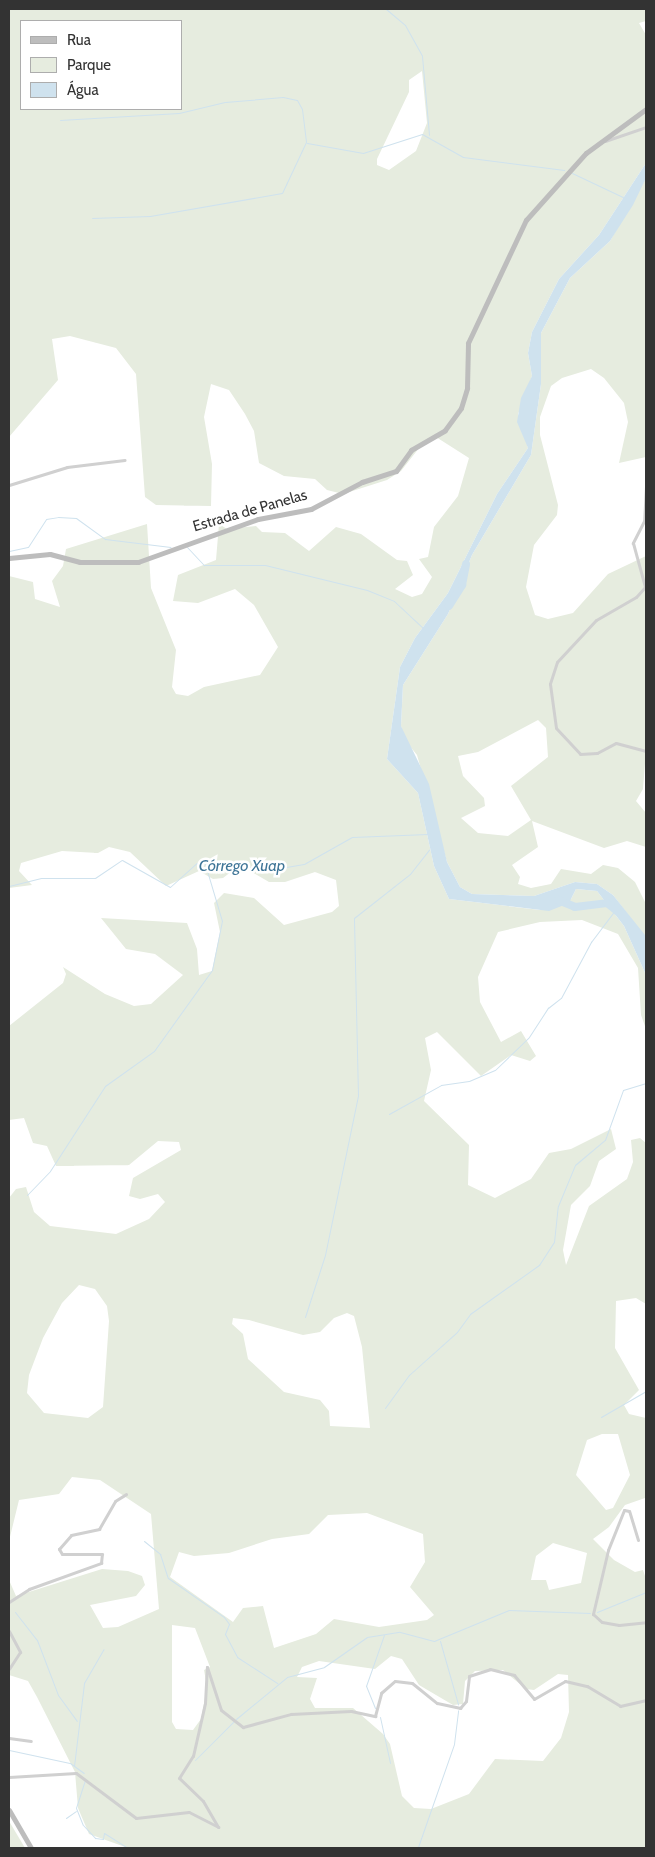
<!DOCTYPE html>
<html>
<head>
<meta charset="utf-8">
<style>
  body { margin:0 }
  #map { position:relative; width:655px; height:1857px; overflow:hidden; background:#fff; font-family:Cabin,sans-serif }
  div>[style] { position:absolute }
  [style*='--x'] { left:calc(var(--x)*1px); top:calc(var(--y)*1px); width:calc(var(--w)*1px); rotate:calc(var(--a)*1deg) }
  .green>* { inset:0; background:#e6ecdf }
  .water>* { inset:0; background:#cfe2ee }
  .stream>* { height:1px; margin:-0.5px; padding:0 0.5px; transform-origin:0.5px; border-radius:0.5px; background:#cfe2ee }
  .river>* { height:8px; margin:-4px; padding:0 4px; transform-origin:4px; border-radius:4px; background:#cfe2ee }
  .street>* { height:3px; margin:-1.5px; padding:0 1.5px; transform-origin:1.5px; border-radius:1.5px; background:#d0d0d0 }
  .secondary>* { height:5px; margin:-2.5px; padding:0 2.5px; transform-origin:2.5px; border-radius:2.5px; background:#bdbdbd }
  span { translate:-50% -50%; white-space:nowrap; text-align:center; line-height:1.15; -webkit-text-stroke:5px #fff; paint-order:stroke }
  .street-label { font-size:15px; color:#333 }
  .water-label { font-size:16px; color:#3f7597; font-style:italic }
  .frame { position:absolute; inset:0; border:10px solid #333; pointer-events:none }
  .legend { position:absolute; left:20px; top:20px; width:162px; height:90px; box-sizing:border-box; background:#fff; border:1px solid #adadad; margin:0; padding:6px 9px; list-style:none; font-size:15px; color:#333 }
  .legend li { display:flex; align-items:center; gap:10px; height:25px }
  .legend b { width:25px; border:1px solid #adadad }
</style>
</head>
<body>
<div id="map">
  <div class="green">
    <i style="clip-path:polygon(evenodd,9px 9px,646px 9px,646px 21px,639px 23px,646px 35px,646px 163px,599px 235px,559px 279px,532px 332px,528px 353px,532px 376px,518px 414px,528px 448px,497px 494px,448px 593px,415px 638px,400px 667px,387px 759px,418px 793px,434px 866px,449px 899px,540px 910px,571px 899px,576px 889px,597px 891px,624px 926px,646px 975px,646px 1029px,641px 1015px,638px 968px,618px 934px,582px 920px,540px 922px,498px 932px,478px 977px,480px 1002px,501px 1042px,521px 1031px,536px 1056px,530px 1061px,511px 1055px,481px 1076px,437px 1032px,425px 1038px,431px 1070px,424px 1101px,469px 1145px,468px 1185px,495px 1198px,531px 1179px,549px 1153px,571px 1149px,611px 1129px,616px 1149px,599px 1161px,590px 1186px,571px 1205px,563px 1250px,566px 1265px,589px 1206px,627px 1179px,633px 1162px,631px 1140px,640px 1138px,646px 1143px,646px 1304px,636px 1298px,616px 1301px,615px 1348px,639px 1390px,624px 1405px,629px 1414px,646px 1418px,645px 1498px,625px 1505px,609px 1527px,593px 1539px,614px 1560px,635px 1572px,643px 1570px,646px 1579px,646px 1848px,128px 1848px,89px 1834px,78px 1808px,75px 1772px,37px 1697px,28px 1681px,9px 1675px,9px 1580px,16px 1596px,102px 1569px,128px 1571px,142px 1576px,145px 1585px,136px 1596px,90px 1605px,103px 1628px,118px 1627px,159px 1609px,151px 1514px,100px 1480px,72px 1477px,59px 1494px,19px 1500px,9px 1541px,9px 1198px,16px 1189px,26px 1187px,34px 1212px,50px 1226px,116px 1234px,149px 1219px,165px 1202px,158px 1194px,140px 1199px,129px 1196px,133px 1178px,181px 1150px,179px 1142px,158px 1141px,129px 1165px,56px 1166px,47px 1146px,33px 1143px,24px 1118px,9px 1120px,9px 1026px,63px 983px,66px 974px,63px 967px,105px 994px,134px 1006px,151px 1004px,183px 975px,155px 954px,126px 949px,101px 918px,187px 923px,197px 949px,199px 975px,212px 971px,220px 932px,214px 903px,224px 893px,254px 898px,284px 925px,332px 912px,339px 906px,336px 880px,315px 872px,285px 882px,269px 882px,240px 865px,223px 878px,213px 879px,199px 871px,166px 886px,130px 852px,109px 847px,98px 853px,62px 851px,21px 863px,19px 871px,32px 885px,9px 888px,9px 576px,33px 582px,35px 599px,60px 607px,52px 581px,63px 566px,66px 549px,147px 524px,151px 588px,176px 650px,172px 687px,176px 694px,188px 696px,204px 687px,260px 675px,278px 647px,254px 605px,235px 589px,198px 603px,173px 601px,178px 575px,216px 560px,219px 524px,227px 529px,256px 526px,262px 532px,285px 533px,309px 551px,336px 527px,361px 534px,397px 560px,407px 561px,413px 575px,395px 589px,412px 597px,422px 594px,432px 577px,419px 559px,428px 557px,434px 527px,458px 496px,469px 458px,436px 437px,423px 443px,401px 471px,387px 480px,343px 494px,327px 490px,315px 479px,284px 476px,259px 463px,254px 431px,245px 414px,229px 390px,211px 384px,204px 417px,212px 464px,211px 506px,156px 505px,145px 497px,136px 374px,116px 348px,70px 336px,52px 339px,58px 380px,9px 437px,9px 9px,21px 21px,181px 21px,181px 109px,21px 109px,21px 21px,9px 9px,422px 71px,427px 123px,416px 151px,389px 170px,377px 165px,377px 159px,409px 92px,409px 80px,422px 71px,9px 9px,79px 1285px,95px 1289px,107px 1306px,109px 1321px,103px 1407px,88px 1418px,44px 1413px,27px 1393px,29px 1375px,43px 1338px,62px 1303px,79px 1285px,9px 9px,347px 1313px,354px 1316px,362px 1347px,370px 1428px,330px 1426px,329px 1411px,320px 1400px,284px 1392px,248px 1359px,243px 1334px,232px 1324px,233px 1318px,249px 1320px,303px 1335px,320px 1332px,334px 1318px,347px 1313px,9px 9px,602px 1434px,618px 1434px,630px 1475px,613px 1508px,606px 1510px,576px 1475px,587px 1440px,602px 1434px,9px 9px,367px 1513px,423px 1534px,425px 1562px,410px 1587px,434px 1615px,427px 1620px,379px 1627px,334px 1619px,316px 1634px,274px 1648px,263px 1606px,243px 1608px,233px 1622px,170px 1577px,179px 1552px,194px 1556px,229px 1553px,272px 1539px,309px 1534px,328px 1515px,367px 1513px,9px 9px,553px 1543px,587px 1553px,581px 1583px,549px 1590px,546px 1580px,531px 1580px,536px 1556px,553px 1543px,9px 9px,172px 1625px,195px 1628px,210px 1667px,204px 1670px,207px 1687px,201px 1719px,193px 1730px,176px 1729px,172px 1722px,172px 1625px,9px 9px,391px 1656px,402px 1659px,419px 1685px,453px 1705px,463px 1704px,465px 1681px,475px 1671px,503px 1670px,526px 1689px,534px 1690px,558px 1674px,568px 1675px,569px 1712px,561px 1738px,543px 1761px,495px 1759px,469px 1794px,431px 1809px,414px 1808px,402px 1796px,390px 1744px,383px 1734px,353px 1708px,315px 1708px,310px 1699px,317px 1678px,297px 1677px,302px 1667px,319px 1661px,375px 1669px,391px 1656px)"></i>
    <i style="clip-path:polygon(evenodd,646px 178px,646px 457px,619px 463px,628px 422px,624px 403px,604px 378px,591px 369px,562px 378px,551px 386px,540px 417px,540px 435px,558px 505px,557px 515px,534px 545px,526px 587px,535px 615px,548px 619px,573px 613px,608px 574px,646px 556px,646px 751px,643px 789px,636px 801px,646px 813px,646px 847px,627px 841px,604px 848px,532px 821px,538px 847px,512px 865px,520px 877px,518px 884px,531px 888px,551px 884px,561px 869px,591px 874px,603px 865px,618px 868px,635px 882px,646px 904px,646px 938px,613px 895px,597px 884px,575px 882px,534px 896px,472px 894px,460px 887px,447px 862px,417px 755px,405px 740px,401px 726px,403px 685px,448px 614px,472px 555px,531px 455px,541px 384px,541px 333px,570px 278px,610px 241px,646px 178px,538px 720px,546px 728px,548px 757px,511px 786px,531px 820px,508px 836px,478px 833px,461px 818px,485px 806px,484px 798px,463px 776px,458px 756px,478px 752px,538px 720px)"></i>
    <i style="clip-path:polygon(9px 1821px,25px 1848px,9px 1848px)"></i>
  </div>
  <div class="water">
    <i style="clip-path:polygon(646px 163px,646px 178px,633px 205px,610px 241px,570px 278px,541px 333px,541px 384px,531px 455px,472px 555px,448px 614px,403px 685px,401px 726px,429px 784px,447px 862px,460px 887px,472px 894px,534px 896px,575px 882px,597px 884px,613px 895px,645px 935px,646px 975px,624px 926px,597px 891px,576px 889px,569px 903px,549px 911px,449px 899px,434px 866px,418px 793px,387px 759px,400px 667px,415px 638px,448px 593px,497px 494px,528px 448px,517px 422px,521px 398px,532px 376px,528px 353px,532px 332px,559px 279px,599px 235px)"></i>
  </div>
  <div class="stream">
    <i style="--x:386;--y:9;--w:25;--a:40"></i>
    <i style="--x:405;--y:25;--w:35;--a:61"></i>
    <i style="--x:422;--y:56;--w:79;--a:84.9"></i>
    <i style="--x:60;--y:120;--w:119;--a:-3.4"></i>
    <i style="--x:179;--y:113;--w:47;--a:-13.4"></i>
    <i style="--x:225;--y:102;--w:58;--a:-4.9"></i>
    <i style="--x:283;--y:97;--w:14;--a:12"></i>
    <i style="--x:297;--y:100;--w:10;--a:61"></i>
    <i style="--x:302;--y:109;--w:33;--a:83"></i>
    <i style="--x:306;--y:142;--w:56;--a:115.2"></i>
    <i style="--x:282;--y:193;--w:134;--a:170.1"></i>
    <i style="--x:150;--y:216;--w:58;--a:178"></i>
    <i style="--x:307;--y:143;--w:57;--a:10.1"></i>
    <i style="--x:363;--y:153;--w:62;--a:-17.9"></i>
    <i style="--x:422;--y:134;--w:47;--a:29.3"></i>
    <i style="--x:463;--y:157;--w:102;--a:7.3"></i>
    <i style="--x:572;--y:173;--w:59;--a:25.3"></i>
    <i style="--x:187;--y:547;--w:25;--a:47"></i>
    <i style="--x:204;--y:565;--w:61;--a:0"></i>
    <i style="--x:265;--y:565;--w:105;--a:13.8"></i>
    <i style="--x:367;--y:590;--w:29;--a:22"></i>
    <i style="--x:394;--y:601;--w:42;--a:43.1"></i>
    <i style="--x:9;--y:551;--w:19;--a:-12"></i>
    <i style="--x:28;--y:547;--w:33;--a:-57"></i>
    <i style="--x:46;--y:519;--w:12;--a:-9"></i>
    <i style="--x:58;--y:517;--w:18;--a:3"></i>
    <i style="--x:76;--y:518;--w:36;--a:36"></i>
    <i style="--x:105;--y:539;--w:66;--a:6.9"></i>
    <i style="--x:9;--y:886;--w:33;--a:-14"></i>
    <i style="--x:41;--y:878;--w:54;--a:0"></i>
    <i style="--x:95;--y:878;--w:32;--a:-34"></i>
    <i style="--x:122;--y:860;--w:55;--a:29.4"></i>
    <i style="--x:170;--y:887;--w:36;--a:-42"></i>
    <i style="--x:197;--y:863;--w:78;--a:4.4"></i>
    <i style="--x:275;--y:869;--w:29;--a:-10"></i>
    <i style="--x:304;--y:864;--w:55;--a:-29.4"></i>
    <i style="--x:352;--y:837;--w:76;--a:-2.3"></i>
    <i style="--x:389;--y:1114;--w:60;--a:-29.1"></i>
    <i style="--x:441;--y:1085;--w:28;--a:-8"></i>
    <i style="--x:469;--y:1081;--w:28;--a:-23"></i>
    <i style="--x:495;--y:1070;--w:47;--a:-44.1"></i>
    <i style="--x:529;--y:1037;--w:35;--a:-57"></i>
    <i style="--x:548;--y:1008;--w:16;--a:-38"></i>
    <i style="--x:561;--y:998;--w:64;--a:-61.8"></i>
    <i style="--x:591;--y:942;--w:39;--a:-53"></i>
    <i style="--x:27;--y:1195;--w:33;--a:-46"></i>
    <i style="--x:50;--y:1171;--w:101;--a:-57.1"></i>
    <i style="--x:105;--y:1086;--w:60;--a:-35.5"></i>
    <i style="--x:154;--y:1051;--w:100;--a:-54.4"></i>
    <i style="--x:212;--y:970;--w:50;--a:-78.5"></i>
    <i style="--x:222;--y:921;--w:59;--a:-106.6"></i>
    <i style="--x:305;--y:1317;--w:65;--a:-72.1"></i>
    <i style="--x:325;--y:1255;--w:162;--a:-78.3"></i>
    <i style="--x:358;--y:1096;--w:178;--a:-91.3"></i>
    <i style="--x:354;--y:918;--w:71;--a:-38.2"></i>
    <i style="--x:410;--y:874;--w:31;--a:-52"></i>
    <i style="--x:385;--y:1408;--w:41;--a:-54"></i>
    <i style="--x:409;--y:1375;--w:64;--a:-41.9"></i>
    <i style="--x:457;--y:1332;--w:22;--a:-54"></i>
    <i style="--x:470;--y:1314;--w:85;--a:-35.4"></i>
    <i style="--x:539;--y:1265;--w:27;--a:-57"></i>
    <i style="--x:554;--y:1242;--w:36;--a:-84"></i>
    <i style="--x:558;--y:1206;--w:44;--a:-67.5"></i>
    <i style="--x:575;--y:1165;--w:39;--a:-40"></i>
    <i style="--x:605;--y:1140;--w:53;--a:-70.2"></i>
    <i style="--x:623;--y:1090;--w:24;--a:-17"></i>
    <i style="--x:601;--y:1417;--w:52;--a:-30"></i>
    <i style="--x:144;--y:1541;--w:21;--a:39"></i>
    <i style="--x:160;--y:1554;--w:25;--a:72"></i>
    <i style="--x:168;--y:1578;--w:68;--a:34.9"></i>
    <i style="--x:224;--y:1617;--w:9;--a:54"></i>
    <i style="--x:229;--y:1624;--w:11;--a:112"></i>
    <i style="--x:225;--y:1634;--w:26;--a:62"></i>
    <i style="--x:237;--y:1657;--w:48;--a:33"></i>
    <i style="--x:15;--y:1612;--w:36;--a:52"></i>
    <i style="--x:37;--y:1640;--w:59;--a:69.1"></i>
    <i style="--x:58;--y:1695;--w:32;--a:54"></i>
    <i style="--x:597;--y:1612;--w:53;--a:-22.2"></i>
    <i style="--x:440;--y:1641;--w:66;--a:74.1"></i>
    <i style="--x:375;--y:1708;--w:24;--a:-112"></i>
    <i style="--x:366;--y:1686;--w:54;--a:-70.6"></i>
    <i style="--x:380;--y:1717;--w:47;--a:77.7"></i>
    <i style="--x:236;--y:1719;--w:66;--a:-39.5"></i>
    <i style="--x:287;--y:1677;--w:38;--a:-15"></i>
    <i style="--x:324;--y:1667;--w:52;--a:-34.9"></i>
    <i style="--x:367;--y:1637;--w:33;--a:-9"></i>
    <i style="--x:400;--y:1632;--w:35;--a:15"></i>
    <i style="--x:434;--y:1641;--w:81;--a:-22.5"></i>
    <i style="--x:509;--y:1610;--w:81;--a:2.1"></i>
    <i style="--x:9;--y:1750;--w:62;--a:12"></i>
    <i style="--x:70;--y:1763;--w:17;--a:36"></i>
    <i style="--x:195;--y:1760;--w:54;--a:-45"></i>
    <i style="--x:74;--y:1766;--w:84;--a:-83.1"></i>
    <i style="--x:84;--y:1683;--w:39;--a:-60"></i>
    <i style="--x:85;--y:1780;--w:29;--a:108"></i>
    <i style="--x:76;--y:1808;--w:18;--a:68"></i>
    <i style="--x:83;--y:1825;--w:18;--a:47"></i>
    <i style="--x:95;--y:1838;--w:8;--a:7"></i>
    <i style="--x:103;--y:1839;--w:6;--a:-81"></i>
    <i style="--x:104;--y:1833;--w:28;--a:32"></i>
    <i style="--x:66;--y:1818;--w:12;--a:-35"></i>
    <i style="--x:418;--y:1847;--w:109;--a:-70.7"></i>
    <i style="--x:454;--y:1744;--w:34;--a:-83"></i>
  </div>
  <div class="river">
    <i style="--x:449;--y:606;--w:25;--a:-58"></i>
    <i style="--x:462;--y:585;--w:21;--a:-79"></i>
    <i style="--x:558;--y:900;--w:18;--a:22"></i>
    <i style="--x:575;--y:907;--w:32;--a:-7"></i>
    <i style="--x:607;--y:903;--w:13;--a:39"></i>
  </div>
  <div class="street">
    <i style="--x:605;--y:141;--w:43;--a:-18.9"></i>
    <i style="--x:9;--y:485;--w:61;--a:-17.2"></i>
    <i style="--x:67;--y:467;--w:58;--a:-6.9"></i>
    <i style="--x:646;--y:486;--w:35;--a:93"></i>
    <i style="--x:644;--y:521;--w:25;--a:117"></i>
    <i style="--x:633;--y:543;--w:46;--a:74.7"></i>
    <i style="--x:645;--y:587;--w:13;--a:132"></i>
    <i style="--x:636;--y:597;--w:46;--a:150.1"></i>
    <i style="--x:596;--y:620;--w:57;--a:132.9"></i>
    <i style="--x:557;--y:662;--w:23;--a:108"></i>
    <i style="--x:550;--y:684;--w:44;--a:82.2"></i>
    <i style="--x:556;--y:728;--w:35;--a:47"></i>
    <i style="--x:580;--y:754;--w:17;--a:-3"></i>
    <i style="--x:597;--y:753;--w:21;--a:-28"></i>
    <i style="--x:616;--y:743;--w:31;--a:15"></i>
    <i style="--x:638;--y:1540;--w:30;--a:-107"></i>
    <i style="--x:629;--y:1511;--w:5;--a:-169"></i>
    <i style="--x:624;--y:1510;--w:43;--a:111.8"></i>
    <i style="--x:608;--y:1550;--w:66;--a:103.2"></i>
    <i style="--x:593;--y:1614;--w:12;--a:42"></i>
    <i style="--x:602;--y:1622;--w:17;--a:10"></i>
    <i style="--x:619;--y:1625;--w:27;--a:-6"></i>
    <i style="--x:9;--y:1602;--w:24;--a:-33"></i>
    <i style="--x:29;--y:1589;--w:77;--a:-19.9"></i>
    <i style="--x:101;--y:1563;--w:9;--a:-84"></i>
    <i style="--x:102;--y:1554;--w:40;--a:180"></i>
    <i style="--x:62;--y:1554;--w:6;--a:-121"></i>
    <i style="--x:59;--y:1549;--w:18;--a:-49"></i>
    <i style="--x:71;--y:1535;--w:29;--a:-12"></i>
    <i style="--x:99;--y:1529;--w:32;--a:-60"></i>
    <i style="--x:115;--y:1501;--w:13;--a:-32"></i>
    <i style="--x:9;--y:1631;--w:24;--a:62"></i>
    <i style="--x:20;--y:1652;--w:20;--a:123"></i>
    <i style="--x:9;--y:1738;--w:22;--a:8"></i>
    <i style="--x:9;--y:1777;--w:67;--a:-3.4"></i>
    <i style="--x:76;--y:1773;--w:75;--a:36.9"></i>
    <i style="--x:136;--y:1818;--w:53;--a:-6.5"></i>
    <i style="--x:189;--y:1812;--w:33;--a:27"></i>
    <i style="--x:218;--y:1827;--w:30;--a:-120"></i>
    <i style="--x:203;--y:1801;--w:33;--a:-136"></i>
    <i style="--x:179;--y:1778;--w:26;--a:-58"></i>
    <i style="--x:193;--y:1756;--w:54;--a:-77.2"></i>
    <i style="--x:205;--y:1703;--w:36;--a:-87"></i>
    <i style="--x:207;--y:1667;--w:45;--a:72"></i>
    <i style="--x:221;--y:1710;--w:28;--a:38"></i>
    <i style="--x:243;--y:1727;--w:50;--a:-15.2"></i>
    <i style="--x:291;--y:1714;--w:60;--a:-2.9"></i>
    <i style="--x:351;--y:1711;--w:25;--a:12"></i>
    <i style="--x:375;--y:1716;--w:24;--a:-75"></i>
    <i style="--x:381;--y:1693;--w:18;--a:-41"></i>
    <i style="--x:395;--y:1681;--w:17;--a:7"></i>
    <i style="--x:412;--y:1683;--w:32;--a:39"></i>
    <i style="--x:437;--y:1703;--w:24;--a:12"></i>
    <i style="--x:460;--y:1708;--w:9;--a:-49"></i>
    <i style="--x:466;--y:1701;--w:25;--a:-83"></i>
    <i style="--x:469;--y:1676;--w:22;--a:-18"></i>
    <i style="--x:490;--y:1669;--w:25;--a:14"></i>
    <i style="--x:514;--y:1675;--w:31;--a:50"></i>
    <i style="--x:534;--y:1699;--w:36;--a:-30"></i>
    <i style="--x:565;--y:1681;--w:23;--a:13"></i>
    <i style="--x:587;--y:1686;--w:39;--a:31"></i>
    <i style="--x:620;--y:1706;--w:27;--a:-13"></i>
  </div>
  <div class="secondary">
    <i style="--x:9;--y:558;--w:41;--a:-5.6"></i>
    <i style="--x:50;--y:554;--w:31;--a:15"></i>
    <i style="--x:80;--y:562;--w:58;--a:0"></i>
    <i style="--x:138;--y:562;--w:127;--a:-19.7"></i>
    <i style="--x:258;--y:519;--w:54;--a:-10.7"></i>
    <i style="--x:311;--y:509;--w:58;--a:-27.9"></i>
    <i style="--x:362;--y:482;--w:36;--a:-18"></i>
    <i style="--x:396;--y:471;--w:26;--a:-54"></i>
    <i style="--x:411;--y:450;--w:39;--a:-30"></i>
    <i style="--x:445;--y:430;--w:27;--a:-54"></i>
    <i style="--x:461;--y:408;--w:21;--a:-73"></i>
    <i style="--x:467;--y:388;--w:45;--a:-88.7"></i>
    <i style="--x:468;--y:343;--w:136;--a:-64.8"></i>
    <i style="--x:526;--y:220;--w:90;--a:-48.2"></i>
    <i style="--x:586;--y:153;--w:74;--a:-36.3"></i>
    <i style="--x:9;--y:1810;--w:44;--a:59.9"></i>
  </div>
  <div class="street-label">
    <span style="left:250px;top:511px;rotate:-16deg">Estrada de Panelas</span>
  </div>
  <div class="water-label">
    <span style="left:242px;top:866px">Córrego Xuap</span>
  </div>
  <div class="frame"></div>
  <ul class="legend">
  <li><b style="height:6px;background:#bdbdbd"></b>Rua</li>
  <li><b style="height:14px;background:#e6ecdf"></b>Parque</li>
  <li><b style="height:14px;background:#cfe2ee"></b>Água</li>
  </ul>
</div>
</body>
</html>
